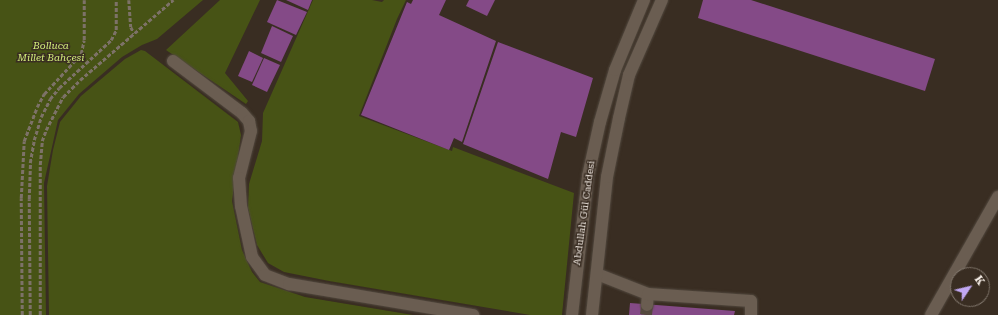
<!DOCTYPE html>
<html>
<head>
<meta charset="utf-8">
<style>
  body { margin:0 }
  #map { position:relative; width:998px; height:315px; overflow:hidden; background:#392d22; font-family:"Roboto Serif",serif }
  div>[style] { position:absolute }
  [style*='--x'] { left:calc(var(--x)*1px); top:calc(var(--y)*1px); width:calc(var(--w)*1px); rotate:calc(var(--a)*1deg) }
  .green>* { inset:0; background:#475315 }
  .building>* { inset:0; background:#844a87 }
  .minor-tunnel>* { height:12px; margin-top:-6px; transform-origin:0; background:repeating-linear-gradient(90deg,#55493f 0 12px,transparent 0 18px) }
  .path>* { height:2.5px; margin-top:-1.25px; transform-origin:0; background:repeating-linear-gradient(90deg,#7d7268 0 4px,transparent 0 6px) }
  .roads { filter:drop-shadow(0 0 1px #52493f) drop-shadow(0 0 1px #52493f) }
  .minor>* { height:12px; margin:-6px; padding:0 6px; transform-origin:6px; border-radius:6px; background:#6a5d51 }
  span { translate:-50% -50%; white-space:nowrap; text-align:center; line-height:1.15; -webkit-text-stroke:3px #392d22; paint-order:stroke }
  .park-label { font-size:10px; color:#d4ef7b; font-style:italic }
  .street-label { font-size:10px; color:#f2eae3 }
  .north { position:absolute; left:950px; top:267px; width:40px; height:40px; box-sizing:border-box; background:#392d22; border:1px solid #83796f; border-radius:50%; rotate:55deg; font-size:11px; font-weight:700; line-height:16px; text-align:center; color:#f2eae3 }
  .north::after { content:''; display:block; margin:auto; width:14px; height:18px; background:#c1a8f3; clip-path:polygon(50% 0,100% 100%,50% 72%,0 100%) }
</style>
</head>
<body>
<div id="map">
  <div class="green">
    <i style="clip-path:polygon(0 0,203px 0,157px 39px,142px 45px,122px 57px,79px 94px,58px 120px,44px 183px,46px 315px,0 315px)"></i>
    <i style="clip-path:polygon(220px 0,260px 0,225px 73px,248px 101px,246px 104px,166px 50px)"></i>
    <i style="clip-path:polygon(313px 0,372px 0,382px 2px,384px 0,406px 0,397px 19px,359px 116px,452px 151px,453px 147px,574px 193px,562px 315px,530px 315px,329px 281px,284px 272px,268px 263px,257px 245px,248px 208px,249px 184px,262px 141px,263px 113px)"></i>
    <i style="clip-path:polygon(141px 50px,145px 51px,238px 122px,241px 135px,232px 201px,242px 250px,252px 272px,260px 282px,305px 297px,413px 315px,49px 315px,47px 186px,53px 150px,60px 122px,81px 96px,125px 59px)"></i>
  </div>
  <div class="building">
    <i style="clip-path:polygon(277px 0,307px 12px,296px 35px,267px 22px)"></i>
    <i style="clip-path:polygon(286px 0,312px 0,308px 10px)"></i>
    <i style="clip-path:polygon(413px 0,446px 0,439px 15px,496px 41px,462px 142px,454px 138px,449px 150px,361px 115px,407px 2px,411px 4px)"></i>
    <i style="clip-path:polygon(469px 0,495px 0,487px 16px,466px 6px)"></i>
    <i style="clip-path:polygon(703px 0,751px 0,935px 59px,925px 91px,698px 18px)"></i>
    <i style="clip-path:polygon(272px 26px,293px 36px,281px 62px,261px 53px)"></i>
    <i style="clip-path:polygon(498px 42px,593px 78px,576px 137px,561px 132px,548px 179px,463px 144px)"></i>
    <i style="clip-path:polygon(249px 51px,263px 58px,252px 82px,238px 76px)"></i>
    <i style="clip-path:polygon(264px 58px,280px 65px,267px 92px,252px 85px)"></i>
    <i style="clip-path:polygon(630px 303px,735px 311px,734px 315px,629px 315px)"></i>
  </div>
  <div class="minor-tunnel">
    <i style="--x:646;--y:315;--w:10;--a:-84"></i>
  </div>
  <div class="path">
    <i style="--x:129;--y:0;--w:27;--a:86"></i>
    <i style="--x:131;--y:27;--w:7;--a:63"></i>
    <i style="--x:22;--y:315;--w:117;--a:-90.5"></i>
    <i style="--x:21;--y:198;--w:57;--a:-87"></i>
    <i style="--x:24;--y:141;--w:36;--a:-69"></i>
    <i style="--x:37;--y:107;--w:15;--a:-62"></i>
    <i style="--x:44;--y:94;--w:54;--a:-47.2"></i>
    <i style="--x:81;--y:54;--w:14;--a:-78"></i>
    <i style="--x:84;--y:40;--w:40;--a:-90"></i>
    <i style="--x:30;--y:315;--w:116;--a:-90.5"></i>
    <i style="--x:29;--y:199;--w:36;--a:-88"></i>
    <i style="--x:30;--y:163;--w:23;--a:-80"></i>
    <i style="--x:34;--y:140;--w:24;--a:-73"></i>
    <i style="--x:41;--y:117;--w:20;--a:-63"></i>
    <i style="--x:50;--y:99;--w:14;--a:-51"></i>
    <i style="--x:59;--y:88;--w:71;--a:-42.7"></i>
    <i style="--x:111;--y:40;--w:11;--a:-63"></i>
    <i style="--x:116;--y:30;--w:30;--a:-90"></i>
    <i style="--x:40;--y:315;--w:150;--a:-90"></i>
    <i style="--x:40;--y:165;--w:24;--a:-85"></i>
    <i style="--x:42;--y:141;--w:12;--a:-70"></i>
    <i style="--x:46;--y:130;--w:37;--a:-63"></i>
    <i style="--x:63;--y:97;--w:24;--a:-45"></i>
    <i style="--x:80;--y:80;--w:123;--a:-40.7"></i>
  </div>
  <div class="roads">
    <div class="minor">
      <i style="--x:173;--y:61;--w:86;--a:37"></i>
      <i style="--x:242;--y:113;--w:11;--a:49"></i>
      <i style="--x:249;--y:121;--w:10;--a:79"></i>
      <i style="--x:251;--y:131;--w:49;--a:104.3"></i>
      <i style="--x:239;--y:178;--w:28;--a:86"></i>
      <i style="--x:241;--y:206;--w:52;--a:77.8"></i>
      <i style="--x:252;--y:257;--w:22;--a:54"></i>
      <i style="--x:265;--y:275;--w:26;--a:21"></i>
      <i style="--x:289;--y:284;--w:187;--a:9.6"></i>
      <i style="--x:597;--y:274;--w:55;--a:21.4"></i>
      <i style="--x:648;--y:294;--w:11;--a:95"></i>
      <i style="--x:648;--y:294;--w:103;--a:3.9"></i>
      <i style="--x:751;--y:301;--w:14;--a:90"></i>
      <i style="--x:572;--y:315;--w:140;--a:-83.4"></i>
      <i style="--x:588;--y:176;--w:55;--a:-77.5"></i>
      <i style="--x:600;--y:122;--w:54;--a:-73.9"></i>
      <i style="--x:615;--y:70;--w:76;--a:-67.5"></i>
      <i style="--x:592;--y:315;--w:139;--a:-83.8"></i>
      <i style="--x:607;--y:177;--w:60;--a:-78.5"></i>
      <i style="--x:619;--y:118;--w:44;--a:-76.9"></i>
      <i style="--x:629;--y:75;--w:82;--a:-66.3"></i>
      <i style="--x:931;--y:315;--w:136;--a:-60.4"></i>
    </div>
  </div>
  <div class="park-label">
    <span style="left:51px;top:51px">Bolluca<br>Millet Bahçesi</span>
  </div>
  <div class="street-label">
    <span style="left:584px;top:213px;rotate:-82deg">Abdullah Gül Caddesi</span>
  </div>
  <div class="north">K</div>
</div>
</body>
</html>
